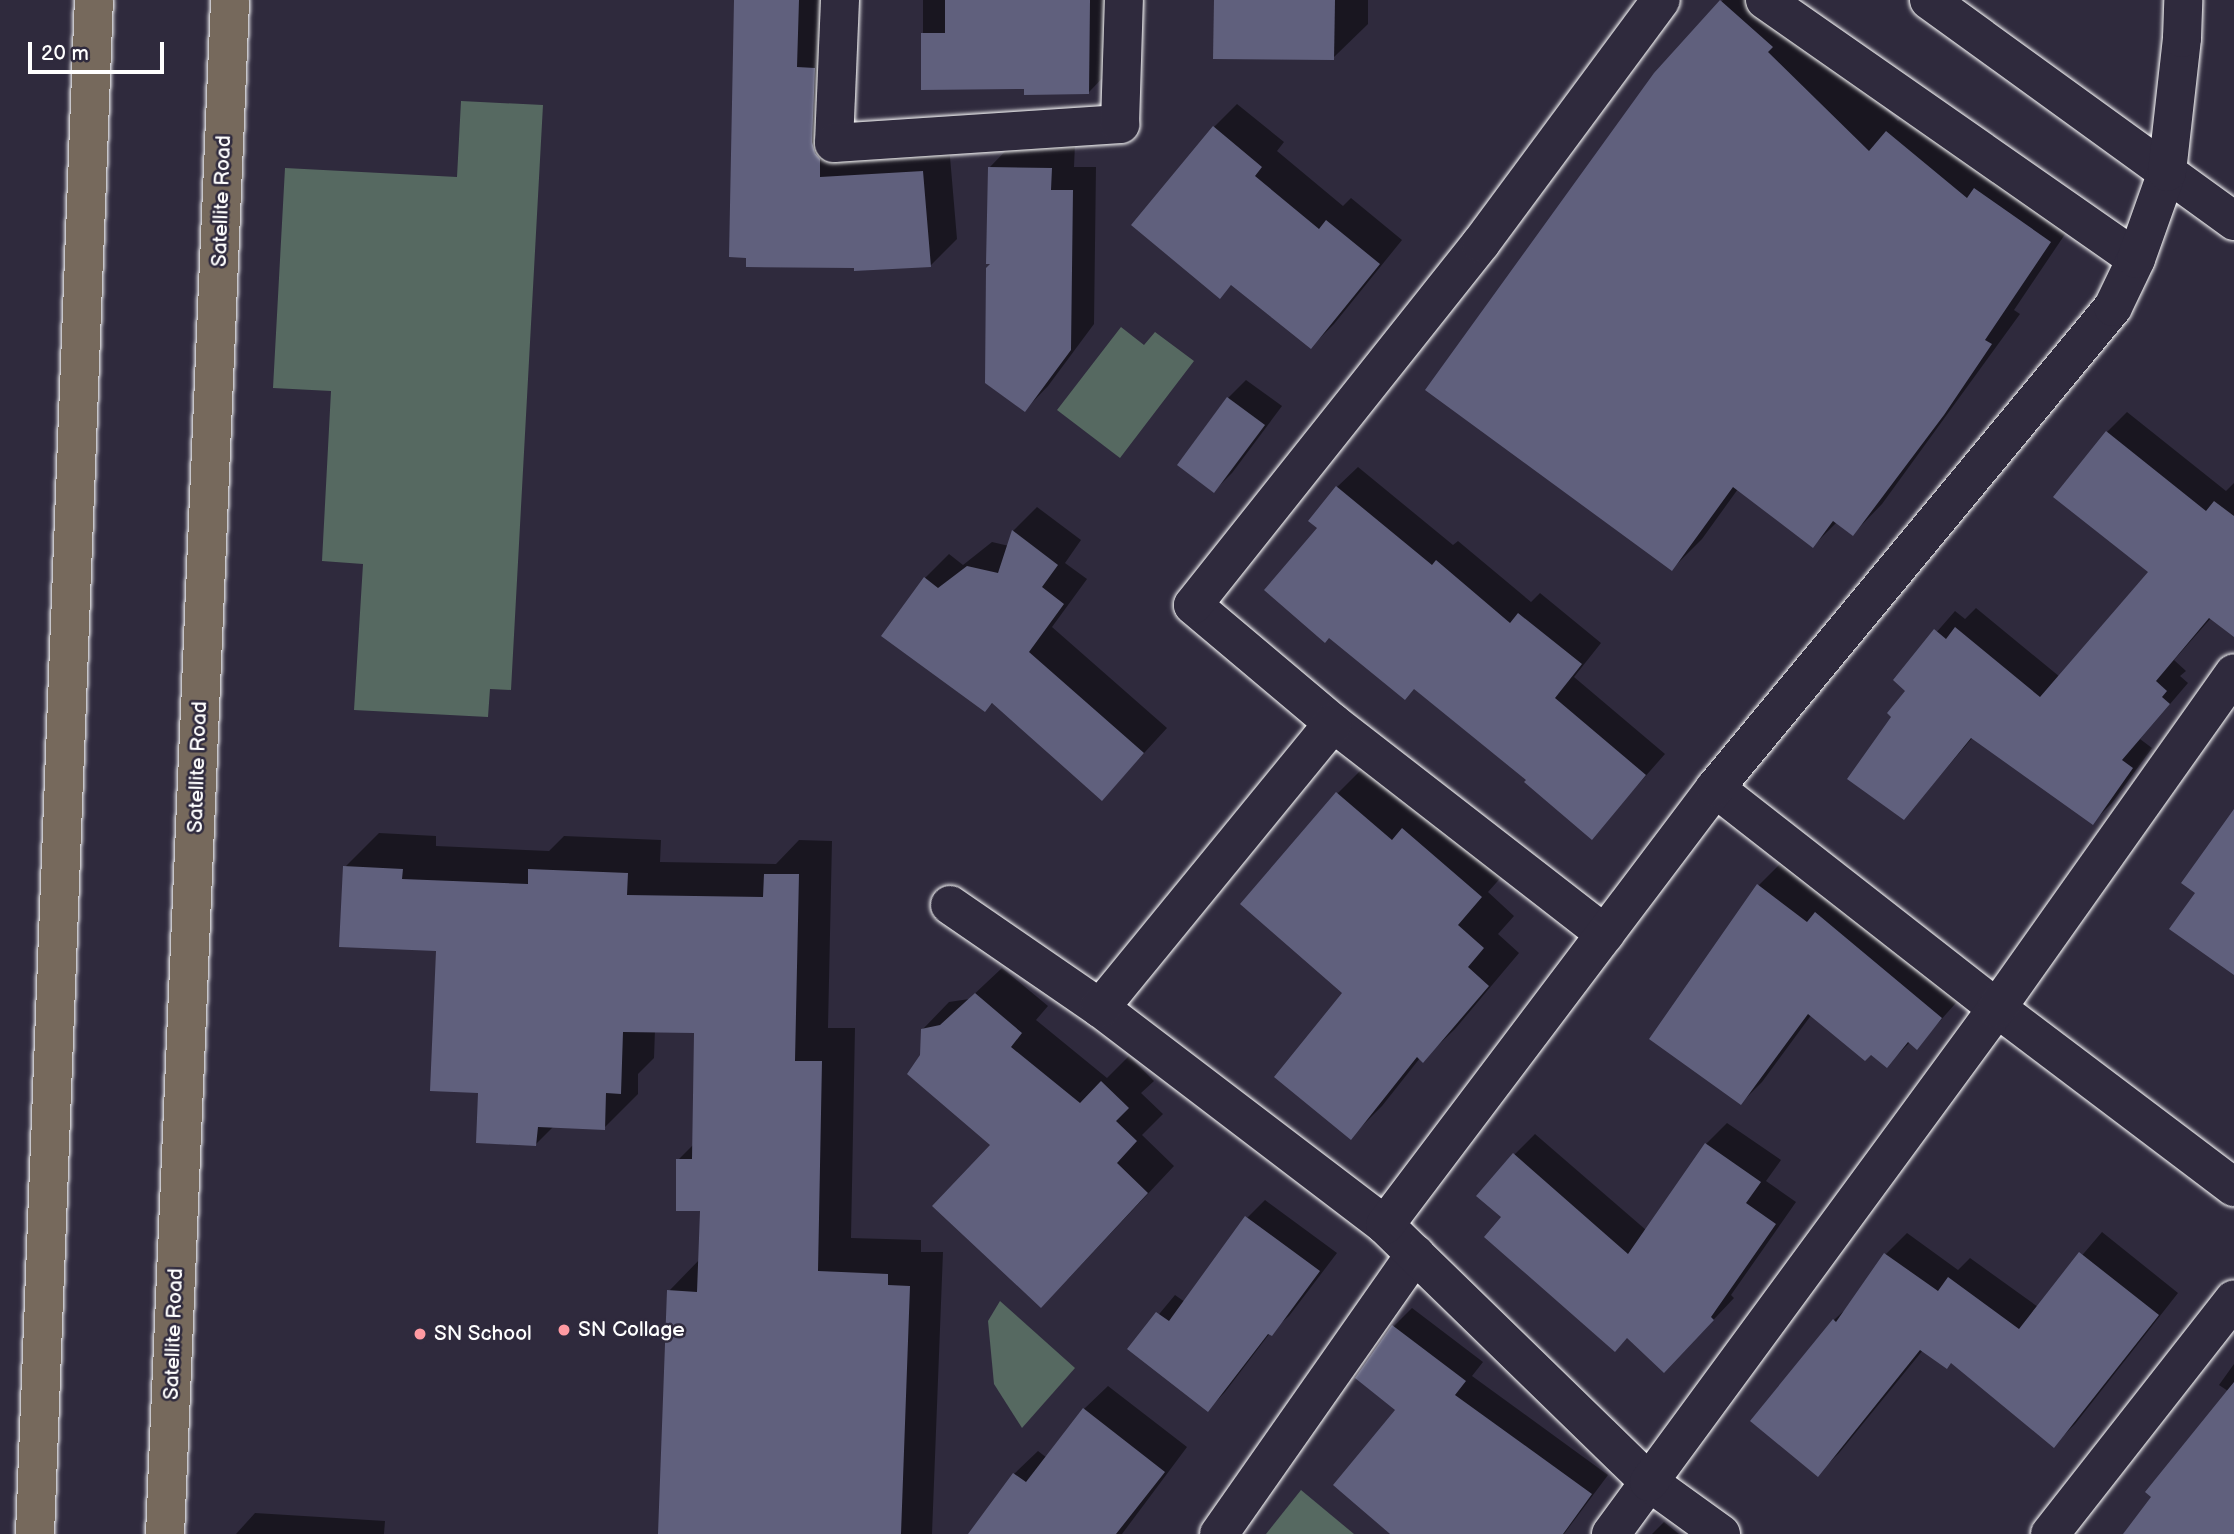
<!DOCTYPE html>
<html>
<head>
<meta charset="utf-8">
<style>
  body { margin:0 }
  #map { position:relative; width:2234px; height:1534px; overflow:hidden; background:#2f2a3d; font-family:"Balsamiq Sans",sans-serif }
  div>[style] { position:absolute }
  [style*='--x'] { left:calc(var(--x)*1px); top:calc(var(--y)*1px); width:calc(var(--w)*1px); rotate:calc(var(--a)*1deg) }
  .green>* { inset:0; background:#566961 }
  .shadow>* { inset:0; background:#0007 }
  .building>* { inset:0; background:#60607d }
  .roads { filter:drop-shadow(0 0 2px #fff) drop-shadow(0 0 2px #fff) }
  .minor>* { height:38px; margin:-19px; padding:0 19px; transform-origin:19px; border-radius:19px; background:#2f2a3d }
  .major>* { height:38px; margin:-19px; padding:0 19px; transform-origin:19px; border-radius:19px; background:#76695c }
  .dots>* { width:19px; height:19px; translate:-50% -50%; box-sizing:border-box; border:4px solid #2f2a3d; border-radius:50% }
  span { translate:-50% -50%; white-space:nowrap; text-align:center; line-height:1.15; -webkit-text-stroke:5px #2f2a3d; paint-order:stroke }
  .street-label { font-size:21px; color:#fff }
  .poi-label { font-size:21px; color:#fff }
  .left { translate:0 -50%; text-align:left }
  .scale { position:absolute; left:28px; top:42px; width:136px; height:32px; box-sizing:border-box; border:4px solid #fff; border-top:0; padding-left:9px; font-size:21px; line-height:24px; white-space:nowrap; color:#fff; -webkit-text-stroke:5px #2f2a3d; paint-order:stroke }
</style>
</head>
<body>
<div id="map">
  <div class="green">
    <i style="clip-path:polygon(461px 101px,543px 105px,511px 690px,490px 689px,488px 717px,354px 710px,363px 564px,322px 561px,331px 391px,273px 388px,285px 168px,457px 177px)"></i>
    <i style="clip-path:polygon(1121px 327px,1144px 345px,1155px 332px,1194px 361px,1120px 458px,1057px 410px)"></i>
    <i style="clip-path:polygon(1000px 1301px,1075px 1368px,1022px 1428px,994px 1384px,988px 1321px)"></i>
    <i style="clip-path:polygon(1301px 1490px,1354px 1534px,1266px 1534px)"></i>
  </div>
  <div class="shadow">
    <i style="clip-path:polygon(734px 0,824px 0,846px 132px,949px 145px,957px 239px,931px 265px,856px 270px)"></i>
    <i style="clip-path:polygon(923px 0,1116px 0,1115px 65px,1089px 92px,1025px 87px,923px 88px)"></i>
    <i style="clip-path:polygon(1215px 0,1368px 0,1368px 24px,1333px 58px)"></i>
    <i style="clip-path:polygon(1723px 0,1783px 0,1797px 21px,1898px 121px,1917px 102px,2080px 212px,2014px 310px,2020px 314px,1882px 504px,1853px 534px,1837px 522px,1813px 546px,1738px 489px,1702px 539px,1672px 569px,1656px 74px)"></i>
    <i style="clip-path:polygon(1237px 104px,1284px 142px,1277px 151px,1343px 206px,1351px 198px,1402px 240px,1334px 324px,1311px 347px,1233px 283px,1220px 296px,1214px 127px)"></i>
    <i style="clip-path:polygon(1013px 143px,1075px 144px,1074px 167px,1096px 167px,1094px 324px,1048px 386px,1025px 410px,993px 262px,990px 167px)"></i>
    <i style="clip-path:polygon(1246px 380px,1282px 406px,1232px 473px,1214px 491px,1228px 398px)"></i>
    <i style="clip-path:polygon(2127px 412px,2226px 491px,2234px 483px,2234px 617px,2211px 618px,2174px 660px,2186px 671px,2180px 676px,2188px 683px,2140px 739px,2152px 748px,2112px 803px,2093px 822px,1973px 737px,1904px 818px,1893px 717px,1908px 691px,1895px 680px,1955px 611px,1965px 619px,1976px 608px,2060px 677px,2150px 572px,2107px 432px)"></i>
    <i style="clip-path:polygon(1358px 467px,1453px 545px,1458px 541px,1531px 602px,1540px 593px,1601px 643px,1574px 677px,1665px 754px,1591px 838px,1319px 527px,1337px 487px)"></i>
    <i style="clip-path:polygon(1037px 507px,1081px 540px,1065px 563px,1087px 579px,1052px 627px,1167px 728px,1102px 799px,994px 702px,985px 710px,925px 578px,949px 554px,963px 565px,992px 542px,1009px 546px,1013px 531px)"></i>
    <i style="clip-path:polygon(1369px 762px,1512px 865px,1488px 892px,1514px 916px,1498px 934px,1519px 953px,1455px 1029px,1423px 1060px,1420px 1058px,1382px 1106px,1351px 1137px,1345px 992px,1242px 904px,1338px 793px)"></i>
    <i style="clip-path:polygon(379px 833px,436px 836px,436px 846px,549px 851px,564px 836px,661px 840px,660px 862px,776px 864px,799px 840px,832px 841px,828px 1028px,855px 1028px,851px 1238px,921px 1240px,921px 1252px,943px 1252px,932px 1534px,660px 1534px,669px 1291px,700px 1259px,702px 1210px,678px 1160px,694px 1144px,696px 1031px,655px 1030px,654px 1058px,638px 1074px,638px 1094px,604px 1128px,554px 1126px,536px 1144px,480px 1091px,438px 949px,345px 867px)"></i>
    <i style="clip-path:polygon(1780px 864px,1828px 901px,1837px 892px,1962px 996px,1917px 1047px,1910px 1042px,1887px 1066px,1812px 1014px,1762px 1082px,1741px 1103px,1652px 1038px,1759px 885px)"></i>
    <i style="clip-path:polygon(1002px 968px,1048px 1006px,1036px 1020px,1107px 1078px,1129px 1056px,1154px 1081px,1141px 1093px,1163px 1114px,1142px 1135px,1174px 1166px,1067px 1280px,993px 1144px,921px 1055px,923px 1029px,949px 1002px,969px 999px)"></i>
    <i style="clip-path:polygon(1727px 1123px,1781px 1160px,1766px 1181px,1796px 1202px,1731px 1295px,1734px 1298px,1685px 1350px,1503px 1217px,1514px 1155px,1535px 1134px,1646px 1230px,1706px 1144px)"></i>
    <i style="clip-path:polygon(1265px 1200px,1337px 1253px,1289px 1316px,1270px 1333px,1225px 1392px,1208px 1410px,1130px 1349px,1175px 1295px,1185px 1302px,1247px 1218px)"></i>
    <i style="clip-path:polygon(2102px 1232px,2178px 1293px,2075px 1424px,2054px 1445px,1952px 1362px,1923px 1350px,1839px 1453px,1818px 1474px,1834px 1320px,1851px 1304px,1886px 1254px,1907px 1233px,1958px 1270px,1970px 1258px,2038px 1307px)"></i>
    <i style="clip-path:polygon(1412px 1308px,1483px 1362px,1472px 1376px,1608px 1475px,1564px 1534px,1390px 1534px,1335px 1485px,1398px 1409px,1357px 1378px,1394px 1326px)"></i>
    <i style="clip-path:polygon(2234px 1364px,2234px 1534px,2125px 1534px,2228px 1391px,2219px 1385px)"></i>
    <i style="clip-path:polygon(1108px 1386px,1187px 1447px,1122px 1534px,970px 1534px,1014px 1474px,1038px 1451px,1047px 1458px,1084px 1409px)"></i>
    <i style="clip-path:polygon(255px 1513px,385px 1521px,384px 1534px,236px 1534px)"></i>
    <i style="clip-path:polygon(1664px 1522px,1679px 1534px,1652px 1534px)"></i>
  </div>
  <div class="building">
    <i style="clip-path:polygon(734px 0,799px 0,797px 67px,815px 68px,812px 142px,815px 153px,820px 159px,820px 177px,923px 171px,931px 267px,854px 271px,854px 268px,746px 267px,746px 258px,729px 257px)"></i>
    <i style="clip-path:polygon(945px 0,1090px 0,1089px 94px,1024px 95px,1024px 89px,921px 90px,921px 33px,945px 33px)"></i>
    <i style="clip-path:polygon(1214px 0,1335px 0,1334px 60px,1213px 59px)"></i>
    <i style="clip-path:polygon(1720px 0,1773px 47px,1768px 52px,1869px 151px,1886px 131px,1967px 198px,1974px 188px,2051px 242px,1985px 340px,1992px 344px,1944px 415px,1853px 536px,1833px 521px,1813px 548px,1733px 487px,1672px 571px,1425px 390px,1654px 73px)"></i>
    <i style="clip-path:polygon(1213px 126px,1262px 167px,1255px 176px,1319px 229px,1326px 220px,1380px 264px,1311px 349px,1231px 285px,1220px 299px,1131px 225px)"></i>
    <i style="clip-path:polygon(988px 167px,1052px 168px,1051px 190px,1073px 190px,1071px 350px,1025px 412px,985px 383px,986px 268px,990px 264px,986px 264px)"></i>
    <i style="clip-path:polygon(1227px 397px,1265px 425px,1214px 493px,1177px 465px)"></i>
    <i style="clip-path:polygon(2106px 431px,2206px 511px,2214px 501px,2234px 516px,2234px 637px,2209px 618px,2156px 681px,2167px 691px,2162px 697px,2170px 704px,2122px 760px,2133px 768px,2093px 825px,1971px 738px,1904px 820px,1847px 779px,1891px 717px,1887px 713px,1905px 691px,1893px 680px,1934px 629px,1946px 639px,1955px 627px,2040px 697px,2148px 572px,2053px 497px)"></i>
    <i style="clip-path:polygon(1336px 486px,1432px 565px,1436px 560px,1510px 623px,1518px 613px,1582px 664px,1555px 698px,1646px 775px,1592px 840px,1524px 782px,1526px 780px,1414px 689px,1405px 700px,1329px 638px,1325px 643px,1264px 590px,1317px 528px,1308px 521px)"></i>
    <i style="clip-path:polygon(1012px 530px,1058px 565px,1042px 587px,1064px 604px,1029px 652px,1144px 753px,1102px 801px,992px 703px,985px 712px,881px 636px,924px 577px,938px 588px,967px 566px,998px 573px)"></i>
    <i style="clip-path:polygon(1336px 792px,1392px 840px,1402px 828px,1482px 897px,1458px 925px,1484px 948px,1468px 967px,1489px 986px,1423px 1063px,1417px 1057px,1351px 1140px,1274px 1077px,1342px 993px,1240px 904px)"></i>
    <i style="clip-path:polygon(2234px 809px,2234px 975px,2169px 929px,2195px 893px,2181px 883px)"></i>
    <i style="clip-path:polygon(343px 866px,403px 869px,402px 879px,528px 884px,528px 869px,628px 873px,627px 895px,763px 897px,764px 874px,799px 874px,795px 1061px,822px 1061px,818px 1271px,888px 1274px,888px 1285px,910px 1286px,901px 1534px,658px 1534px,667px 1290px,697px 1292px,700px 1211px,676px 1211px,676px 1159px,692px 1159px,694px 1033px,623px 1032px,621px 1094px,606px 1093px,605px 1130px,538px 1127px,536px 1146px,476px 1143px,478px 1093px,430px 1091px,436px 951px,339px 947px)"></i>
    <i style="clip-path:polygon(1757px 884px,1807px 922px,1815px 912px,1942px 1018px,1917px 1050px,1908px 1042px,1887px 1068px,1871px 1055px,1865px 1061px,1808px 1014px,1741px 1105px,1649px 1039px)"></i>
    <i style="clip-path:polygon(975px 993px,1022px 1033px,1011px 1047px,1080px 1103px,1101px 1081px,1129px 1108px,1116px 1121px,1137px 1141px,1117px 1163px,1148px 1193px,1041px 1308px,932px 1206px,990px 1145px,907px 1074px,920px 1055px,921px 1029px,940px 1025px)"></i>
    <i style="clip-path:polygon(1705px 1143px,1761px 1182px,1746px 1203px,1776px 1224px,1711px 1317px,1714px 1320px,1664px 1373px,1627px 1338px,1615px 1352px,1484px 1237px,1501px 1217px,1476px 1196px,1513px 1153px,1628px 1254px)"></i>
    <i style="clip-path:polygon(1245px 1216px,1320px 1271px,1272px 1336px,1268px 1334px,1208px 1412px,1127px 1349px,1156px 1312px,1169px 1321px)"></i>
    <i style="clip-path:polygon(2079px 1252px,2159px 1315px,2054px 1448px,1951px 1363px,1947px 1369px,1920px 1350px,1818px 1477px,1750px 1421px,1833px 1319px,1836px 1322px,1884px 1253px,1938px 1291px,1948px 1277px,2019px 1329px)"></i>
    <i style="clip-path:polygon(1392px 1325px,1466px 1381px,1455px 1395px,1592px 1494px,1563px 1534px,1390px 1534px,1333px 1485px,1395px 1410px,1355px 1378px)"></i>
    <i style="clip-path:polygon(2234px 1382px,2234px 1534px,2123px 1534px,2151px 1497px,2145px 1492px)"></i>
    <i style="clip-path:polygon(1083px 1408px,1165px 1472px,1116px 1534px,968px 1534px,1013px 1473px,1026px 1482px)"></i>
  </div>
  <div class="roads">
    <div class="minor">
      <i style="--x:840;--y:0;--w:143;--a:92.4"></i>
      <i style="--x:834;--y:143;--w:287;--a:-3.8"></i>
      <i style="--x:1120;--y:124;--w:124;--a:-88.2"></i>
      <i style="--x:1765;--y:0;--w:452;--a:34.9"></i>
      <i style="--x:1929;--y:0;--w:377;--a:35.9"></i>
      <i style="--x:1715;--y:788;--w:358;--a:38"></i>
      <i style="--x:1997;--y:1008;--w:297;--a:37.1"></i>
      <i style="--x:950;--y:905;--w:182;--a:34.5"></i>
      <i style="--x:1100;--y:1008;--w:358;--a:37.3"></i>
      <i style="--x:1605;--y:934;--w:344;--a:-142.2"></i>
      <i style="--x:1333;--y:723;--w:183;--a:-139.9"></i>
      <i style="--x:1193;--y:605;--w:463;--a:-51.5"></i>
      <i style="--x:1481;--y:243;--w:302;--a:-53.5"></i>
      <i style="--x:1100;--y:1008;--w:368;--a:-50.7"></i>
      <i style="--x:1219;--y:1534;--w:342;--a:-55"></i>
      <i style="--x:1611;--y:1534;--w:64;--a:-53.8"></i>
      <i style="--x:1649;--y:1482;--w:368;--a:-135.8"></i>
      <i style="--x:1385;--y:1225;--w:548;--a:-52.94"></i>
      <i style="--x:1715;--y:788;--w:624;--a:-50.39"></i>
      <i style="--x:2113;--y:307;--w:53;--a:-64.4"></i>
      <i style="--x:2136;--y:259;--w:92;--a:-70.4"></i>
      <i style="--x:2167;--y:172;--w:135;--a:-83.6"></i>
      <i style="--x:2182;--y:38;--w:38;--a:-88"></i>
      <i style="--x:1721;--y:1534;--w:89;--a:-144.2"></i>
      <i style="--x:1649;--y:1482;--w:588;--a:-53.71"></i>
      <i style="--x:1997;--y:1008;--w:410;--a:-54.7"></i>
      <i style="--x:2050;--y:1534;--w:298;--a:-51.9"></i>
    </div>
    <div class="major">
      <i style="--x:35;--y:1534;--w:1535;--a:-87.8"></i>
      <i style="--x:165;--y:1534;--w:1535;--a:-87.57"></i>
    </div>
  </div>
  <div class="dots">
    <i style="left:564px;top:1330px;background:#ff9aa2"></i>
    <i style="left:420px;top:1334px;background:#ff9aa2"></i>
  </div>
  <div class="street-label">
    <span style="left:222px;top:201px;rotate:-88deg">Satellite Road</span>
    <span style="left:198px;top:767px;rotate:-88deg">Satellite Road</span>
    <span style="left:174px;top:1334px;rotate:-88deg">Satellite Road</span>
  </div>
  <div class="poi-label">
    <span class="left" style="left:578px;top:1330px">SN Collage</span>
    <span class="left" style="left:434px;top:1334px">SN School</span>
  </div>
  <div class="scale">20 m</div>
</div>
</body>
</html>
